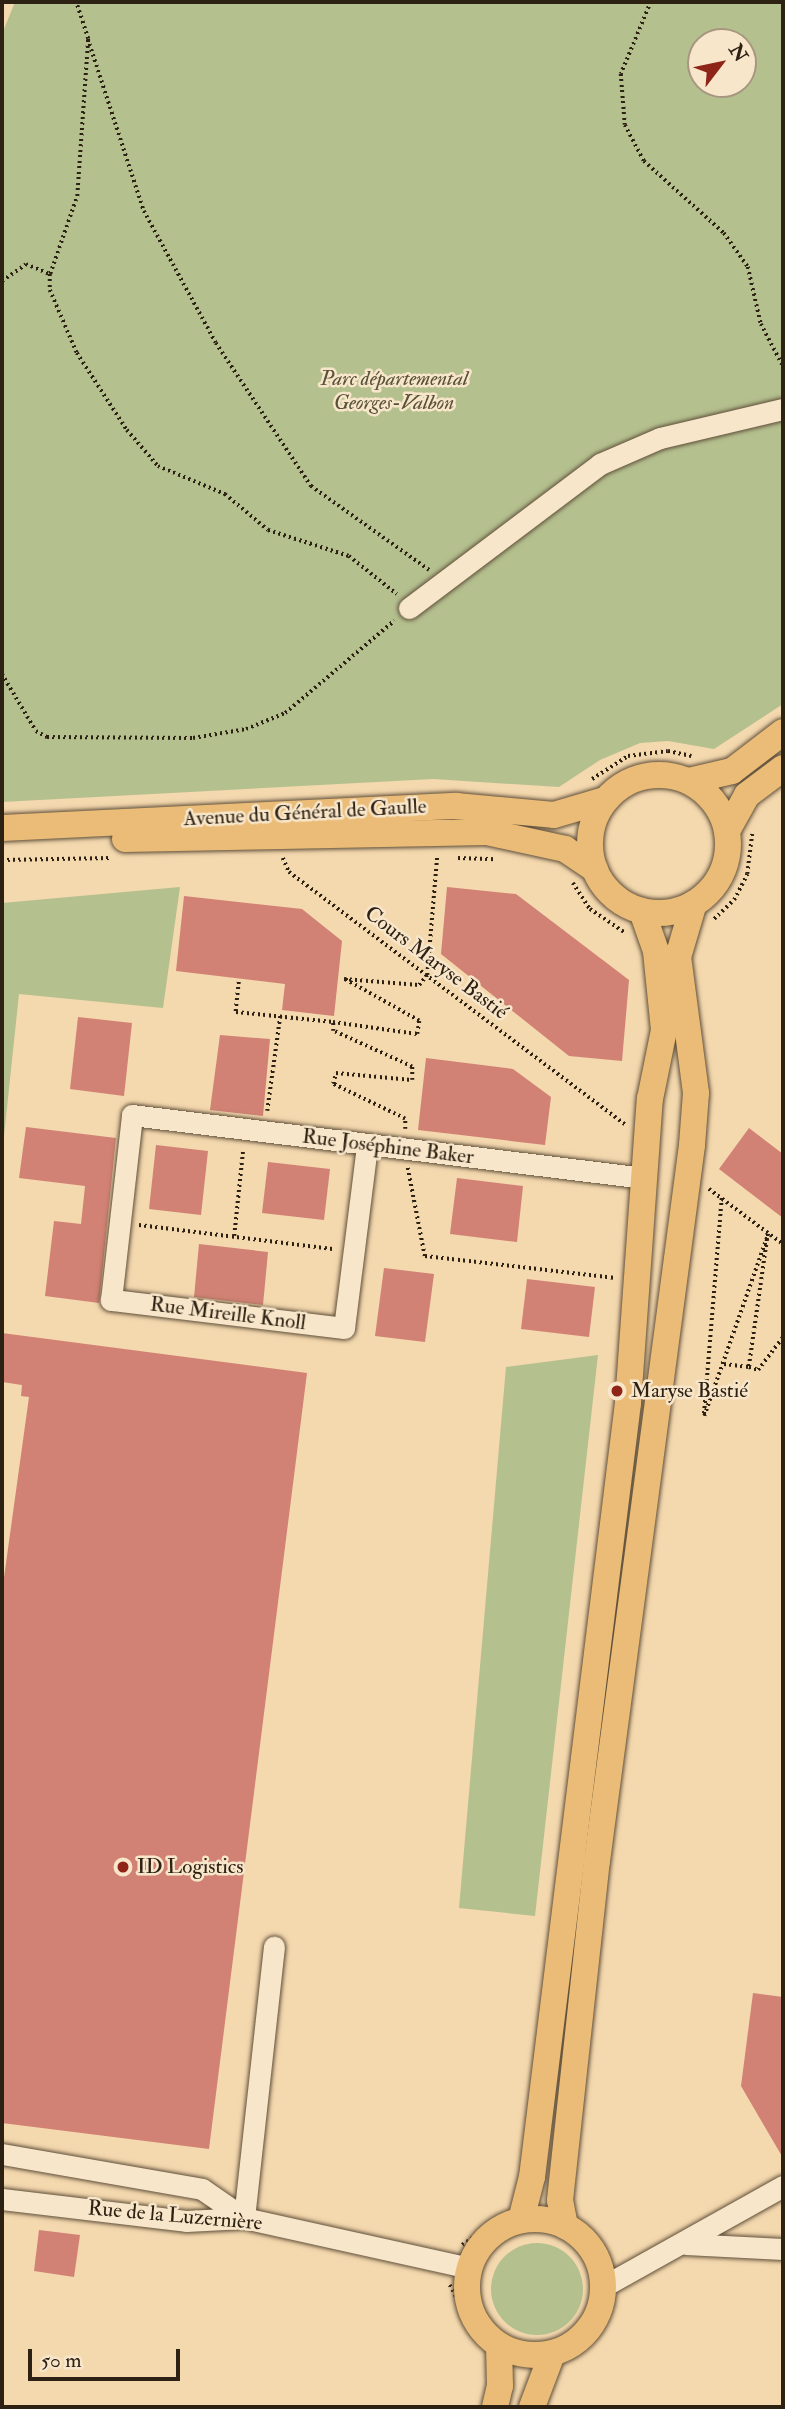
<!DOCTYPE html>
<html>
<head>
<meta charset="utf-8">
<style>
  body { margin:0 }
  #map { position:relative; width:785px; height:2409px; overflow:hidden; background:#f4d8ae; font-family:"IM FELL Double Pica",serif }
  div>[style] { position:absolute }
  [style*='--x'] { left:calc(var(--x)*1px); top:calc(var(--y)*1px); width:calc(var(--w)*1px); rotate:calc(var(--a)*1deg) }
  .green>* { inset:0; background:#b5c08f }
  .round { border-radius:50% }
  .building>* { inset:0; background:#d18274 }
  .path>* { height:3.5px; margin-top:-1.75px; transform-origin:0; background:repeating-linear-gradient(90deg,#2d2113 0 2px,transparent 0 5.5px) }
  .roads { filter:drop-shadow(0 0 2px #5f4f3a) drop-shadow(0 0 2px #5f4f3a) }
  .minor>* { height:21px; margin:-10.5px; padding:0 10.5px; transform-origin:10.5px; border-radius:10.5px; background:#f8e6ca }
  .major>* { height:26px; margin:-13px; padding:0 13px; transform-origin:13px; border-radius:13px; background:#eabc77 }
  .major>.ring { margin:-13px; padding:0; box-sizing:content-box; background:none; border:26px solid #eabc77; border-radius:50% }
  .dots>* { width:19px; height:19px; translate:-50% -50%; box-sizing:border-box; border:4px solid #f8e6ca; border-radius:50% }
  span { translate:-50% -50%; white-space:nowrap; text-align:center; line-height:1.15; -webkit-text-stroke:5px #f8e6ca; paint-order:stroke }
  .park-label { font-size:21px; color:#565138; font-style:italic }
  .street-label { font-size:21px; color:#2d2113 }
  .poi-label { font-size:21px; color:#2d2113 }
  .left { translate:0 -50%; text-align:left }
  .frame { position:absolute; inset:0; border:4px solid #2d2113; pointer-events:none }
  .north { position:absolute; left:687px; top:28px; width:70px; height:70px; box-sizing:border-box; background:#f8e6ca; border:2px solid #a79781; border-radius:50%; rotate:58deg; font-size:19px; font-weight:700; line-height:28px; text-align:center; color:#2d2113 }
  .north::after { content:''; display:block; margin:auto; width:24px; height:32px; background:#8f2418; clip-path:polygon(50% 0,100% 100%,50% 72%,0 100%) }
  .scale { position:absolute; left:28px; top:2349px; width:152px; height:32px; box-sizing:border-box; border:4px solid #2d2113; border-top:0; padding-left:9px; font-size:21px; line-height:24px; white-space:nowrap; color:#2d2113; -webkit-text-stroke:5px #f8e6ca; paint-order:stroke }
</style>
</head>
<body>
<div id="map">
  <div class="green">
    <i style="clip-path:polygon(evenodd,15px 2px,783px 2px,783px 704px,714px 749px,668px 741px,640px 743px,600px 760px,559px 787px,433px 779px,2px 802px,2px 34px,15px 2px,701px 42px,743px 42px,743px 84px,701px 84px,701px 42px)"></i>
    <i style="clip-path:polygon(180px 887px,163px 1008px,19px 994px,2px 1155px,2px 903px)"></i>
    <i style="clip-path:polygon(598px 1355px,535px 1916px,459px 1908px,506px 1367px)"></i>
    <i class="round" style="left:491px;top:2243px;width:92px;height:92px"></i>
  </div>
  <div class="building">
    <i style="clip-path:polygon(447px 887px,516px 894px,629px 980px,622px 1061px,569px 1056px,441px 954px)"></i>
    <i style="clip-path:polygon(184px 896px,302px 909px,342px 941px,334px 1016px,282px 1010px,285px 984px,176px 971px)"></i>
    <i style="clip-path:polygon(78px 1017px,132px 1023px,124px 1096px,70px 1089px)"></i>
    <i style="clip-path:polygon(220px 1035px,270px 1039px,263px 1116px,210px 1110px)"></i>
    <i style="clip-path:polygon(426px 1058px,513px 1069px,551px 1097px,545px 1145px,418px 1130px)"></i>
    <i style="clip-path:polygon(26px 1127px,116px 1138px,99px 1303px,45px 1296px,54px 1221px,81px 1224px,85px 1186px,19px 1178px)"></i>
    <i style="clip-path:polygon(749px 1128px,783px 1154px,783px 1218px,719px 1169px)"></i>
    <i style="clip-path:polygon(156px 1145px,208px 1151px,201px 1215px,149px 1209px)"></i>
    <i style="clip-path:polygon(268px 1162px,330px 1169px,324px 1220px,262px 1213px)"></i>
    <i style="clip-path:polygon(457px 1178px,523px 1186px,517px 1242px,450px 1234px)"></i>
    <i style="clip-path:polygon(199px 1244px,268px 1252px,263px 1305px,194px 1297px)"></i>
    <i style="clip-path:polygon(384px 1268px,434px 1274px,425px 1342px,375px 1336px)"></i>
    <i style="clip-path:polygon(527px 1279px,595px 1287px,589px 1337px,521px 1329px)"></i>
    <i style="clip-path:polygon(2px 1333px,307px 1373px,209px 2149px,2px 2123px,2px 1592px,29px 1397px,21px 1396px,22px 1385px,2px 1382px)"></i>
    <i style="clip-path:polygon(753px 1993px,783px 1997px,783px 2158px,741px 2086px)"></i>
    <i style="clip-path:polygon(39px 2230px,80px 2235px,74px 2277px,34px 2271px)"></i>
  </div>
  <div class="path">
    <i style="--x:651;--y:2;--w:78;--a:112.6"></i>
    <i style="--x:621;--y:74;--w:51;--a:85.5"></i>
    <i style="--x:625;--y:125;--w:41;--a:62.2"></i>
    <i style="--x:644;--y:161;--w:108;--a:42"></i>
    <i style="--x:724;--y:233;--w:42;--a:54.8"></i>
    <i style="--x:748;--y:267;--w:58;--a:77.2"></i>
    <i style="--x:761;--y:324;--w:47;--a:62.4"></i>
    <i style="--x:88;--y:39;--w:181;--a:72"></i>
    <i style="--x:144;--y:211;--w:150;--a:61.4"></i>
    <i style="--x:216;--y:343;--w:172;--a:56.4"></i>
    <i style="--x:311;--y:486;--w:145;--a:35.4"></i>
    <i style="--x:50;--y:274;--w:83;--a:-70.9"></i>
    <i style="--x:77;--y:196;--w:157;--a:-86"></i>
    <i style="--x:88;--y:39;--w:39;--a:-108"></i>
    <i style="--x:2;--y:281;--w:29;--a:-35"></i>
    <i style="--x:26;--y:264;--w:26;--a:23"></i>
    <i style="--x:50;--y:274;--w:16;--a:90"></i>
    <i style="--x:50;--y:290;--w:69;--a:66.8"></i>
    <i style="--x:77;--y:353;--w:92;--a:57"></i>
    <i style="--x:127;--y:430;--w:48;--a:49.3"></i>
    <i style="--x:158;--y:466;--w:73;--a:22.7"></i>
    <i style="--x:225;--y:494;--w:56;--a:39.9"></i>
    <i style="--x:268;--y:530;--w:85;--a:17.8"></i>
    <i style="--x:349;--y:556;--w:61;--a:38.4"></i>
    <i style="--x:2;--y:674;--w:66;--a:59.2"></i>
    <i style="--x:36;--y:731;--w:13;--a:29"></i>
    <i style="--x:47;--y:737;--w:146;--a:0.4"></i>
    <i style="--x:193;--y:738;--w:54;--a:-9.6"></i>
    <i style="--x:246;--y:729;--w:42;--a:-22.3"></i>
    <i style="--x:285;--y:713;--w:143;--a:-40.2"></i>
    <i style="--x:592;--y:779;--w:43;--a:-32.6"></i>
    <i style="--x:628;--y:756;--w:40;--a:-7.1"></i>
    <i style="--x:668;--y:751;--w:24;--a:12"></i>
    <i style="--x:283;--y:858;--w:15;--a:67"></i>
    <i style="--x:289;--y:872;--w:420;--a:36.9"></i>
    <i style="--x:458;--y:858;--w:38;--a:2"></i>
    <i style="--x:2;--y:860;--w:109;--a:-1.1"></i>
    <i style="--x:573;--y:883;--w:31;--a:57"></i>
    <i style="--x:590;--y:909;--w:41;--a:34.1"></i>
    <i style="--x:714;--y:919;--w:28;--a:-44"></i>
    <i style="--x:734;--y:900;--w:29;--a:-63"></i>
    <i style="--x:747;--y:874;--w:40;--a:-82.9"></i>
    <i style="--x:239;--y:982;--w:30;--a:96"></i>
    <i style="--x:236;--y:1012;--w:98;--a:5.9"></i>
    <i style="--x:267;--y:1111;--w:96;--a:-82.2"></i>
    <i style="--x:405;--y:1129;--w:10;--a:-90"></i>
    <i style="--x:405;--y:1119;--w:80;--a:-154.1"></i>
    <i style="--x:333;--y:1084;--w:11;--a:-75"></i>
    <i style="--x:336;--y:1073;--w:76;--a:5.3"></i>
    <i style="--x:412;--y:1080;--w:13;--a:-90"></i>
    <i style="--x:412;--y:1067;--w:87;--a:-155.5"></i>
    <i style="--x:333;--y:1031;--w:9;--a:-90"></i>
    <i style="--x:333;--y:1022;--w:85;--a:8.1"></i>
    <i style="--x:417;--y:1034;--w:13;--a:-81"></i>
    <i style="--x:419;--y:1021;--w:86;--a:-150.8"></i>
    <i style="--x:344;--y:979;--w:75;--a:4.6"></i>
    <i style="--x:419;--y:985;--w:13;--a:-51"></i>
    <i style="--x:427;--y:975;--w:118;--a:-85.2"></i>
    <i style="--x:408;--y:1168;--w:90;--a:79.1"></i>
    <i style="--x:425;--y:1256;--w:190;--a:6.6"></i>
    <i style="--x:709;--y:1189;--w:92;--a:36.6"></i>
    <i style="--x:722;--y:1198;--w:219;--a:94.7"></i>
    <i style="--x:704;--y:1416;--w:193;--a:-70.6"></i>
    <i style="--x:768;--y:1234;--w:134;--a:98.1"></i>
    <i style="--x:749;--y:1367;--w:9;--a:18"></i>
    <i style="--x:758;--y:1370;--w:41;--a:-52.9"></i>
    <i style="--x:139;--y:1225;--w:195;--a:7.1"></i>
    <i style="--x:234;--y:1236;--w:87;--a:-84.1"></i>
    <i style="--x:724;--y:1364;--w:25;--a:7"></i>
    <i style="--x:587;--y:2230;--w:37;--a:56"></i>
    <i style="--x:462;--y:2245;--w:45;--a:-34"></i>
    <i style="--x:450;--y:2285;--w:62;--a:63"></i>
    <i style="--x:573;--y:2355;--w:40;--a:-43"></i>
    <i style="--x:602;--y:2328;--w:23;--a:-72"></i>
  </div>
  <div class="roads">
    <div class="minor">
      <i style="--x:409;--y:608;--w:239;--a:-37"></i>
      <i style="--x:600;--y:464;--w:65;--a:-23.4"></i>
      <i style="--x:660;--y:438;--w:126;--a:-13.3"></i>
      <i style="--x:367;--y:1146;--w:183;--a:97.2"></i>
      <i style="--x:344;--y:1328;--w:235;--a:-173.1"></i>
      <i style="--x:111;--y:1300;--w:186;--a:-83.5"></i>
      <i style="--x:132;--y:1115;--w:516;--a:7.01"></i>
      <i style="--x:2;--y:2154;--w:203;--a:9.9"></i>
      <i style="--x:202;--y:2189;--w:51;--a:34.6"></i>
      <i style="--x:2;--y:2199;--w:185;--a:6.8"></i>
      <i style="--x:186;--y:2221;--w:58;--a:-3"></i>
      <i style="--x:244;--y:2218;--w:230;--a:12.5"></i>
      <i style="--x:244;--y:2218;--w:273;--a:-83.7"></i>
      <i style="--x:686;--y:2244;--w:97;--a:3"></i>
      <i style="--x:604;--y:2286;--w:205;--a:-29.2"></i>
    </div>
    <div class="major">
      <i class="ring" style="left:590px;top:775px;width:112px;height:112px"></i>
      <i style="--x:689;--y:781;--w:44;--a:-13.1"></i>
      <i style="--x:732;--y:771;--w:64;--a:-37.4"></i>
      <i style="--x:2;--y:828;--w:455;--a:-2.8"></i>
      <i style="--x:456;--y:806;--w:98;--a:5.2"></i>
      <i style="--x:554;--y:815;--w:53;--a:-16.4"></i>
      <i style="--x:727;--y:831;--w:41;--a:-60.9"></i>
      <i style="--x:747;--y:795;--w:45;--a:-36.9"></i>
      <i style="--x:125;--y:839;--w:362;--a:-1.1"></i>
      <i style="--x:487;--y:832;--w:80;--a:12.3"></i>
      <i style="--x:565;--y:849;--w:36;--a:34"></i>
      <i class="ring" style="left:467px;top:2219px;width:110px;height:110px"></i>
      <i style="--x:521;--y:2220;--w:44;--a:-75.7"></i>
      <i style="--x:532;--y:2177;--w:780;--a:-82.93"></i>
      <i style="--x:628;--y:1403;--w:305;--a:-85.9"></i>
      <i style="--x:650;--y:1099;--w:70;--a:-78.5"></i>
      <i style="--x:664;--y:1030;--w:79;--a:-95.8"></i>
      <i style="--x:656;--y:951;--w:42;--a:-109.3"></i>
      <i style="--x:565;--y:2226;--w:26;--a:-101"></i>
      <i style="--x:560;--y:2200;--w:341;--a:-83.8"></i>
      <i style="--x:597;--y:1861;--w:722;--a:-82.44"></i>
      <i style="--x:692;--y:1145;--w:52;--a:-85.6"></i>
      <i style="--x:696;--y:1093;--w:137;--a:-97.5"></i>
      <i style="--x:678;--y:957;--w:56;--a:-73.5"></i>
      <i style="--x:495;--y:2407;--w:22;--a:-77"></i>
      <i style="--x:500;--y:2386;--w:40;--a:-91.4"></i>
      <i style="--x:532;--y:2407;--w:57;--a:-69.3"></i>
    </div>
  </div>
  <div class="dots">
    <i style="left:617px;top:1391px;background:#8f2418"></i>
    <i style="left:123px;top:1867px;background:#8f2418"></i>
  </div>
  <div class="park-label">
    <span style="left:394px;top:391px">Parc départemental<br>Georges-Valbon</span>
  </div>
  <div class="street-label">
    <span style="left:305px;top:813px;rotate:-3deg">Avenue du Général de Gaulle</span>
    <span style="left:436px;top:963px;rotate:37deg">Cours Maryse Bastié</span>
    <span style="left:388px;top:1147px;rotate:7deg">Rue Joséphine Baker</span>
    <span style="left:228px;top:1314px;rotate:7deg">Rue Mireille Knoll</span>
    <span style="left:175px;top:2216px;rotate:5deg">Rue de la Luzernière</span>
  </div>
  <div class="poi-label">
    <span class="left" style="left:631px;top:1391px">Maryse Bastié</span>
    <span class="left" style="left:137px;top:1867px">ID Logistics</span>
  </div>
  <div class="frame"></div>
  <div class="north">N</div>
  <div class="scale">50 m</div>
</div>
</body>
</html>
